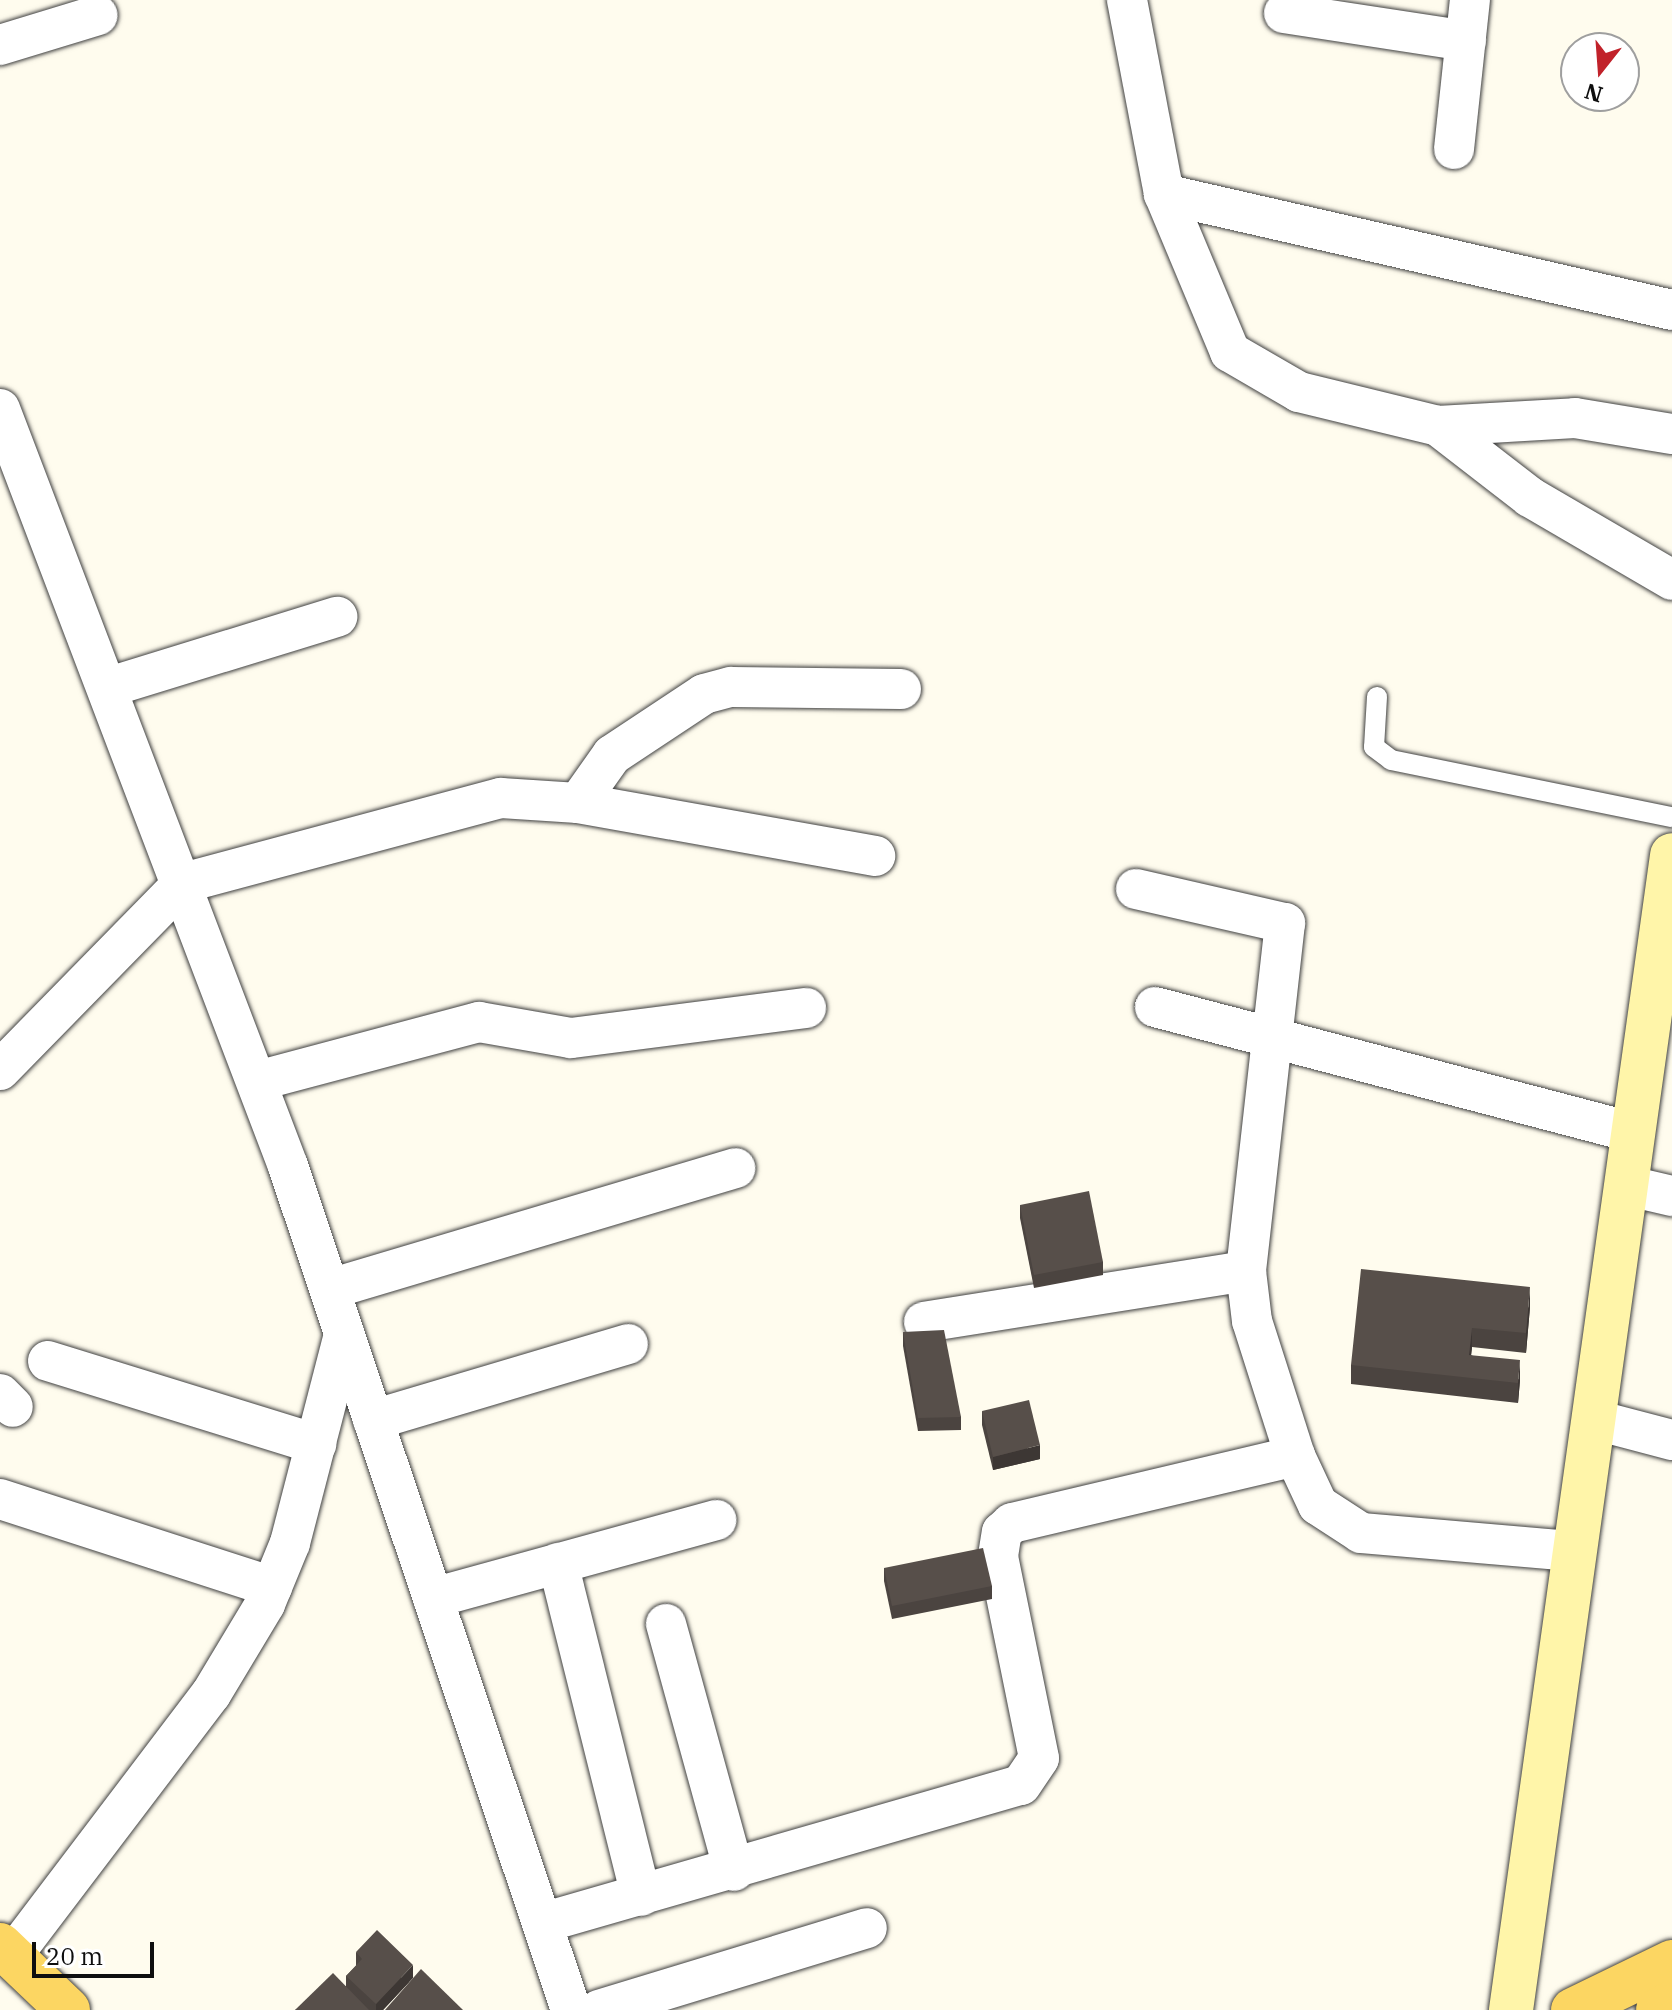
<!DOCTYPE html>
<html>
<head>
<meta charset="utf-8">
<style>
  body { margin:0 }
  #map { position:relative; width:1672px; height:2010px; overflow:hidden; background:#fffcee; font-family:"IBM Plex Serif",serif }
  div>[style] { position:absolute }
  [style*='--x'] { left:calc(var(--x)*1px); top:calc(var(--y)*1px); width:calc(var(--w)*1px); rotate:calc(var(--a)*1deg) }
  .roads { filter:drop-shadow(0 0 2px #414141) drop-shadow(0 0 2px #414141) }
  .lane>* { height:20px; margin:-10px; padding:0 10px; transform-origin:10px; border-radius:10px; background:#fff }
  .street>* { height:40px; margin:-20px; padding:0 20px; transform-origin:20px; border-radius:20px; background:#fff }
  .secondary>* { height:44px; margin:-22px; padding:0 22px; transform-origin:22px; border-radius:22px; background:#fff5a9 }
  .primary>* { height:44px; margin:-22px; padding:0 22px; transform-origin:22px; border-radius:22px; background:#fcd662 }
  .wall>* { inset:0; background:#4b4440 }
  .shaded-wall>* { inset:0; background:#3d3734 }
  .building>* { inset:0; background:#574f4a }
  span { translate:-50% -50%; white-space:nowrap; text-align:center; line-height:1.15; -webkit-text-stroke:8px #fff; paint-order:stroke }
  .north { position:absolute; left:1560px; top:32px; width:80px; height:80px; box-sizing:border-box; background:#fff; border:2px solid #9f9f9f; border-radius:50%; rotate:197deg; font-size:22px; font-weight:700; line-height:32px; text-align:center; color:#0e0e0e }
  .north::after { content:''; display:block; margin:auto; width:28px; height:36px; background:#c1222a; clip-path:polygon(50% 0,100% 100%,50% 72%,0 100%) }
  .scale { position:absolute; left:32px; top:1942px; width:122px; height:36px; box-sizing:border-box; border:4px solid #0e0e0e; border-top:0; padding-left:10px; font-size:24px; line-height:28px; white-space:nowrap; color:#0e0e0e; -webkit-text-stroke:6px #fff; paint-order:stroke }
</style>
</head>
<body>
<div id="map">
  <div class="roads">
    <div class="lane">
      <i style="--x:1377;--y:697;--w:50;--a:93.4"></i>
      <i style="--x:1374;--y:747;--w:21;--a:37"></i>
      <i style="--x:1391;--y:760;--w:287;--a:11.5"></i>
    </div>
    <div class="street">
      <i style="--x:1127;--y:0;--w:197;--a:79.2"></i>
      <i style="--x:1164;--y:194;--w:171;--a:67.3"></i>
      <i style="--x:1230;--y:352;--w:80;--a:30.1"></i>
      <i style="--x:1299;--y:392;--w:143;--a:13.7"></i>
      <i style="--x:1438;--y:426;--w:137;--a:-3.3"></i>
      <i style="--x:1575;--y:418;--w:98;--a:9.4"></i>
      <i style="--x:1284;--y:13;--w:184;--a:8.7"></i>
      <i style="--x:0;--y:45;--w:102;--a:-17"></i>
      <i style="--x:1454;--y:149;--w:150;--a:-83.9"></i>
      <i style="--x:1164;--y:194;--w:521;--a:12.86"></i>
      <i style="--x:0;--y:409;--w:810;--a:69.17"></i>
      <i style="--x:288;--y:1166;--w:890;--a:71.46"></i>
      <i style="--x:1438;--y:426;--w:116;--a:37.7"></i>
      <i style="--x:1530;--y:497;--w:164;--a:30.3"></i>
      <i style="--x:109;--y:687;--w:239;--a:-17.1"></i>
      <i style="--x:578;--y:803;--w:59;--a:-54.7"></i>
      <i style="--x:612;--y:755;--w:110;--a:-33.5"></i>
      <i style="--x:704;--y:694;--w:28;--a:-15"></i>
      <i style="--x:731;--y:687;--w:170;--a:0.7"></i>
      <i style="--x:1136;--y:889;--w:153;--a:12.9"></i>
      <i style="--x:1285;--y:923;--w:350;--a:96.4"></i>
      <i style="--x:1246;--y:1271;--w:50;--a:83.2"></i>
      <i style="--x:1252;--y:1321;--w:142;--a:72.3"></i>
      <i style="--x:1295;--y:1456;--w:54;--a:64.9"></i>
      <i style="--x:1318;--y:1505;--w:51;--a:33.1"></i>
      <i style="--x:1361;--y:1533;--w:213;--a:4.9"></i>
      <i style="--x:1155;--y:1007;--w:494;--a:14.7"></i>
      <i style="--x:0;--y:1070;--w:262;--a:-45.6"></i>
      <i style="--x:183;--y:883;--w:329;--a:-15"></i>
      <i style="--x:501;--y:798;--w:77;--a:3.7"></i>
      <i style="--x:578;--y:803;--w:302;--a:10.1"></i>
      <i style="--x:257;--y:1081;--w:230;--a:-14.9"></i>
      <i style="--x:479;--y:1022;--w:93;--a:9.9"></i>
      <i style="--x:571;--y:1038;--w:237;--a:-7.3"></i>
      <i style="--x:1625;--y:1185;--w:48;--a:13.2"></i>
      <i style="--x:330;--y:1289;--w:423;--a:-16.6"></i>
      <i style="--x:924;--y:1322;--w:326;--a:-9"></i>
      <i style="--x:48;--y:1361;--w:281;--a:17.2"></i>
      <i style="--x:0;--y:1394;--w:18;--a:45"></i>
      <i style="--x:1592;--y:1419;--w:83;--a:14.7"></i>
      <i style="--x:373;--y:1420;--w:266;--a:-16.6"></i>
      <i style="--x:0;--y:1499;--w:286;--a:17.9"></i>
      <i style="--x:558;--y:1563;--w:343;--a:76"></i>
      <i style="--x:433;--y:1598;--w:294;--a:-15.4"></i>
      <i style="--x:666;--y:1624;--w:256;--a:74.6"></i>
      <i style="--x:542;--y:1923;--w:498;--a:-16.1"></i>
      <i style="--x:1021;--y:1785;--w:32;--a:-56"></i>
      <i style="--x:1039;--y:1758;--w:206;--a:-101.5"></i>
      <i style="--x:998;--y:1556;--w:24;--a:-81"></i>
      <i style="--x:1002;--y:1532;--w:13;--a:-42"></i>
      <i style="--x:1012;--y:1523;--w:291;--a:-13.3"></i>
      <i style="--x:12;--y:1956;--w:329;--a:-52.8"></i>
      <i style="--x:211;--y:1694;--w:105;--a:-59"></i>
      <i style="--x:265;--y:1604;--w:66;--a:-67.7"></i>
      <i style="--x:290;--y:1543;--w:216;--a:-75.5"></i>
      <i style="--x:599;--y:2010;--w:280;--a:-17"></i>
    </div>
    <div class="secondary">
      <i style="--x:1511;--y:2010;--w:1166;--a:-82.06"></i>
    </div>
    <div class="primary">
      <i style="--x:0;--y:1945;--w:94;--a:43.7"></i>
      <i style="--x:1573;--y:2010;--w:110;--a:-25.9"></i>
      <i style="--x:1658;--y:2010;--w:16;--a:-27"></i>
    </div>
  </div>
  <div class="wall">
    <i style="clip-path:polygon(1020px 1205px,1103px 1262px,1103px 1275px,1034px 1288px,1020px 1218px)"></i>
    <i style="clip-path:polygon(1530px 1307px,1526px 1353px,1472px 1347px,1471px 1355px,1520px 1380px,1518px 1403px,1351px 1384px,1351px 1365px)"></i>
    <i style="clip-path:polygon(903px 1332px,961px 1417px,961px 1430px,918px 1431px,903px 1346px)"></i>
    <i style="clip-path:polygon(982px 1411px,1040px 1459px,993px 1470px,982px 1425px)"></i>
    <i style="clip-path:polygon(884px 1568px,992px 1586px,992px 1599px,892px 1619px,884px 1581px)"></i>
    <i style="clip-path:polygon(356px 1952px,409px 1982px,383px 2010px,295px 2010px,346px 1986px,346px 1976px,356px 1966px)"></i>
  </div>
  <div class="shaded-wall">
    <i style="clip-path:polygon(1530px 1287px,1530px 1307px,1526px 1353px,1526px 1333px)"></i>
    <i style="clip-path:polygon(1472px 1328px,1472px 1347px,1469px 1375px,1469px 1355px)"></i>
    <i style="clip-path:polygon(1520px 1360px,1520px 1380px,1518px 1403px,1518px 1383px)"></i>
    <i style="clip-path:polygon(1040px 1445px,1040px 1459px,993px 1470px,993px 1457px)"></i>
    <i style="clip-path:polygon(413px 1965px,413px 1978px,383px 2010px,376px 2010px,376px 2004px)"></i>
  </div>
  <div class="building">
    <i style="clip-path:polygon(1089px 1191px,1103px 1262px,1034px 1275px,1020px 1205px)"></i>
    <i style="clip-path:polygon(1361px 1269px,1530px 1287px,1526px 1333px,1472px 1328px,1469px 1355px,1520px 1360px,1518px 1383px,1351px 1365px)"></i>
    <i style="clip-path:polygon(944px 1330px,961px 1417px,918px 1418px,903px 1332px)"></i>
    <i style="clip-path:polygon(1029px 1400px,1040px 1445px,993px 1457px,982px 1411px)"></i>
    <i style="clip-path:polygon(983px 1548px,992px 1586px,892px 1606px,884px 1568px)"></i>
    <i style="clip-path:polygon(377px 1930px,413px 1965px,376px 2004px,346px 1976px,362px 1959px,356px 1952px)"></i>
    <i style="clip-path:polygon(421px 1969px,463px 2010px,385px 2010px)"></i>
    <i style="clip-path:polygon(333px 1973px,369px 2010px,295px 2010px)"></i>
  </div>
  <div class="north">N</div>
  <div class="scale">20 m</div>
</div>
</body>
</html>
